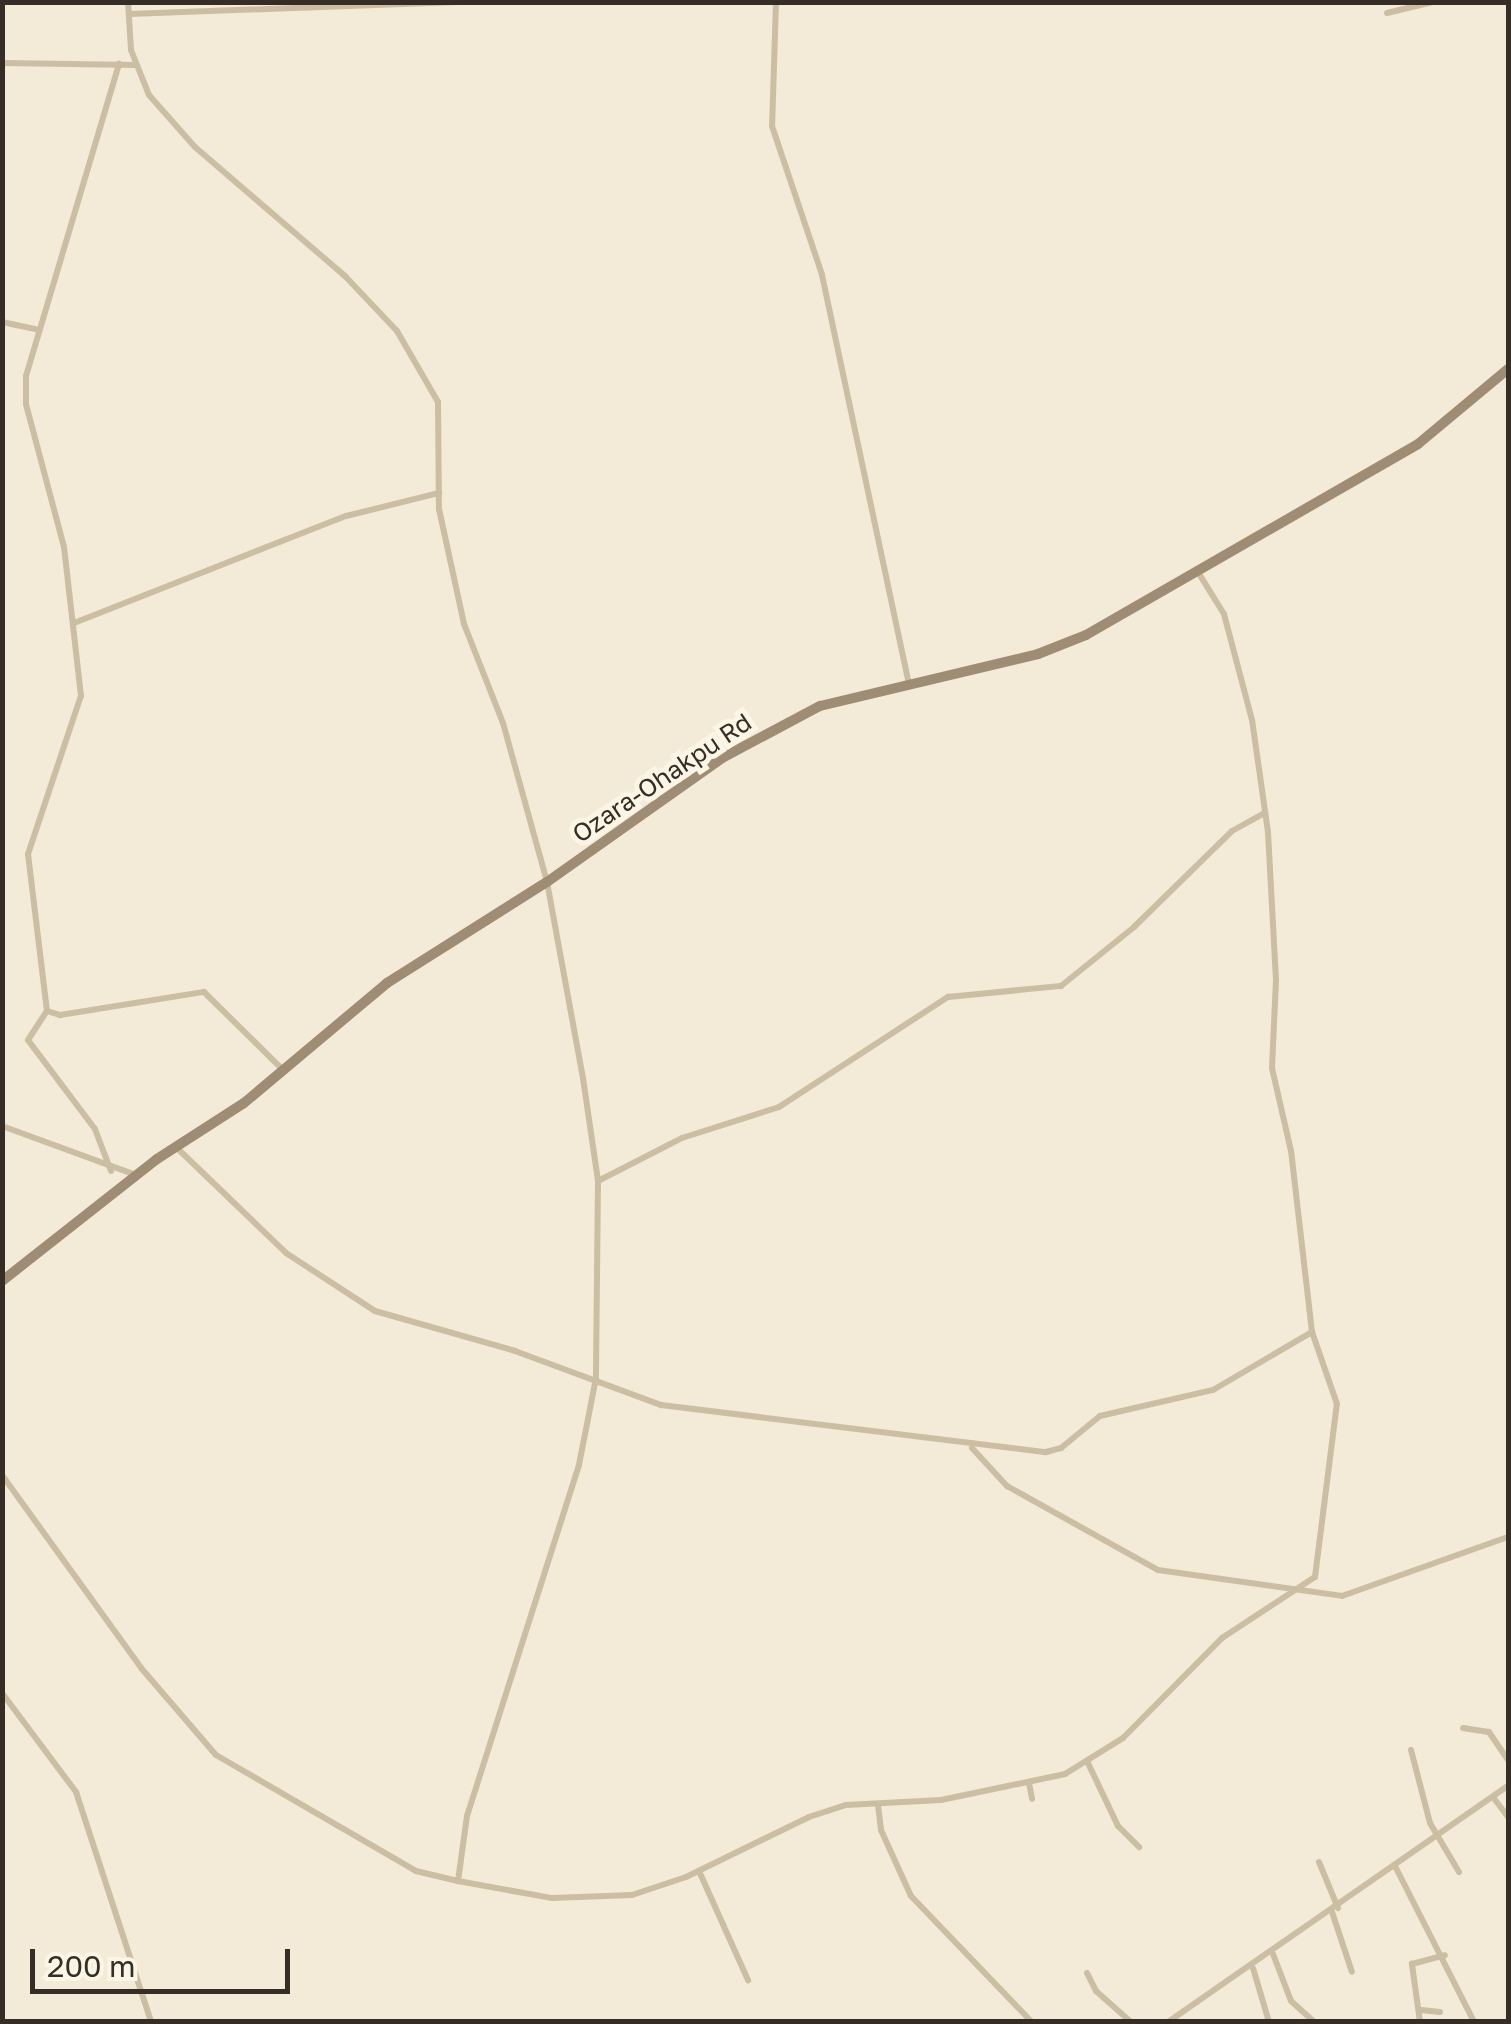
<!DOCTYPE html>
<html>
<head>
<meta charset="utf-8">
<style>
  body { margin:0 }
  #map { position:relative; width:1511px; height:2024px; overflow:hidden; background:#f3ebd8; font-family:"Golos Text",sans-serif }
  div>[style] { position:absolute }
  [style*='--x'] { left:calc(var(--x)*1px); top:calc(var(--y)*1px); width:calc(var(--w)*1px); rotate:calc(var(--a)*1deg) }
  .street>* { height:6px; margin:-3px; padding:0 3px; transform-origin:3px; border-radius:3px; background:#cbbea3 }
  .secondary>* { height:10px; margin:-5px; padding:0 5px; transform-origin:5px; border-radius:5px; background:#9f8c75 }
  span { translate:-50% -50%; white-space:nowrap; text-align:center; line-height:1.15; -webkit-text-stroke:10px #faf5e4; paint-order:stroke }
  .street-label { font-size:25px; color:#362e26 }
  .frame { position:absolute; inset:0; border:5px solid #362e26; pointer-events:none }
  .scale { position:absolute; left:30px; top:1949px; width:260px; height:45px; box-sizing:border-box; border:5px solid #362e26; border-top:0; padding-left:12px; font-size:30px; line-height:35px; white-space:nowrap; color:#362e26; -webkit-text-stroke:8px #faf5e4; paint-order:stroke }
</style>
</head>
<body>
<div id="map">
  <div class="street">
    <i style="--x:128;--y:2;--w:48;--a:86.4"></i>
    <i style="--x:131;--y:50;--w:48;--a:68.2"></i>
    <i style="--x:149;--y:95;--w:69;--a:48.5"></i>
    <i style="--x:195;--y:147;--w:198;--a:40.7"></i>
    <i style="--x:345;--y:276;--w:76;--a:46.6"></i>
    <i style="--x:397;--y:331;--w:82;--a:60"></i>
    <i style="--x:438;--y:402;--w:107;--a:89.5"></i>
    <i style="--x:439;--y:509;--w:118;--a:77.7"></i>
    <i style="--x:464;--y:624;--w:106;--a:68.5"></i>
    <i style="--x:503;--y:723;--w:165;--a:74.5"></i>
    <i style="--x:547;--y:882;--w:199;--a:79.6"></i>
    <i style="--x:583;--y:1078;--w:104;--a:81.7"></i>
    <i style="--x:598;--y:1181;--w:197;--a:90.6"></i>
    <i style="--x:596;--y:1378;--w:89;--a:101.1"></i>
    <i style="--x:579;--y:1465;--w:368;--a:107.7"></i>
    <i style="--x:467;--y:1816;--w:66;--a:97.9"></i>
    <i style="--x:776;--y:2;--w:124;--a:91.8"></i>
    <i style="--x:772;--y:126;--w:157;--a:71.4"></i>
    <i style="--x:822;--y:275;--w:417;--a:78"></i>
    <i style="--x:1387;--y:13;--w:47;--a:-13.4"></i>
    <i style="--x:129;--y:14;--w:329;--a:-2.1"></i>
    <i style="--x:2;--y:63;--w:134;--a:0.9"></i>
    <i style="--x:2;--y:322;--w:38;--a:12"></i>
    <i style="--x:74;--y:623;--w:292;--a:-21.5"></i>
    <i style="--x:346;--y:516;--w:96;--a:-13.9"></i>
    <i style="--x:47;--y:1011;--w:14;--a:17"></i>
    <i style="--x:60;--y:1015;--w:146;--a:-9.1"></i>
    <i style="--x:204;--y:992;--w:108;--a:44.6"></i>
    <i style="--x:2;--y:1126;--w:143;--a:20.1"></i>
    <i style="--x:177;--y:1148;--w:151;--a:43.9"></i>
    <i style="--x:286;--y:1253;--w:106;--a:33.1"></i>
    <i style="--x:375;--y:1311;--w:146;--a:15.9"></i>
    <i style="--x:515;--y:1351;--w:156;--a:20.3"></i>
    <i style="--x:661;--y:1405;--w:388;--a:7"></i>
    <i style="--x:1046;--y:1452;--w:16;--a:-15"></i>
    <i style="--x:1061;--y:1448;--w:50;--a:-39.4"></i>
    <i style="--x:1100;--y:1416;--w:116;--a:-13"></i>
    <i style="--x:1213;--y:1390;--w:115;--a:-30.4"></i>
    <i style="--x:111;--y:1171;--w:45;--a:-110.9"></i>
    <i style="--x:95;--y:1129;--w:111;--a:-127"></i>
    <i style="--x:28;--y:1040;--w:35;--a:-57"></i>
    <i style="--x:47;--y:1011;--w:158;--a:-96.9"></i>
    <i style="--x:28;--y:854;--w:167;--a:-71.5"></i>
    <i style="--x:81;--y:696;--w:150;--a:-96.5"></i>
    <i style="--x:64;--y:547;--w:148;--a:-104.9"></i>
    <i style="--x:26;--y:404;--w:28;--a:-90"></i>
    <i style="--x:26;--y:376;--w:326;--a:-73.4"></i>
    <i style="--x:598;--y:1181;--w:94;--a:-27.1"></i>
    <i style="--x:682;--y:1138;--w:102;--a:-17.7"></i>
    <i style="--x:779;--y:1107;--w:202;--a:-33.1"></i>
    <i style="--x:948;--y:997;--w:114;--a:-5.6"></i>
    <i style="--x:1061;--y:986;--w:94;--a:-38.9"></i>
    <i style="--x:1134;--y:927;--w:137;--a:-44.4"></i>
    <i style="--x:1232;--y:831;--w:38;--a:-29"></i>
    <i style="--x:972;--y:1448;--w:52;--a:47.4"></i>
    <i style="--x:1007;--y:1486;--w:173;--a:29.1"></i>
    <i style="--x:1158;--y:1570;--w:186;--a:8"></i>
    <i style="--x:1342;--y:1596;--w:176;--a:-19.6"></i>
    <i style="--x:2;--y:1475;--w:239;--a:54.2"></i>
    <i style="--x:142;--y:1669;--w:113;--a:49.3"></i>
    <i style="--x:216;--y:1755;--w:231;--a:30.1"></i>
    <i style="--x:416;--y:1871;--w:43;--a:13.4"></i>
    <i style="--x:458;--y:1881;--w:96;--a:10.3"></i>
    <i style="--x:552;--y:1898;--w:80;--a:-2.1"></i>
    <i style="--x:632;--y:1895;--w:57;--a:-18.4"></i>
    <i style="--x:686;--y:1877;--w:137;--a:-26"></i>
    <i style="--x:809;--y:1817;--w:39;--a:-18"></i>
    <i style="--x:846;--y:1805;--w:95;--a:-3"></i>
    <i style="--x:941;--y:1800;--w:127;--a:-11.8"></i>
    <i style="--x:1065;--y:1774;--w:68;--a:-31.8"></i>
    <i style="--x:1123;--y:1738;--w:141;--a:-45.3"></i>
    <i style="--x:1222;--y:1638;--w:111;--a:-33.3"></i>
    <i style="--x:1315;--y:1577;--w:174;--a:-82.8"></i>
    <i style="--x:1337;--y:1404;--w:76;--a:-109.1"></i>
    <i style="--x:1312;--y:1332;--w:182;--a:-96.6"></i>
    <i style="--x:1291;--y:1151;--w:85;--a:-102.9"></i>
    <i style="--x:1272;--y:1068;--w:88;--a:-87.4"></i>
    <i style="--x:1276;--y:980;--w:148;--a:-93.1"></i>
    <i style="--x:1268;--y:832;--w:113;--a:-98.1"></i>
    <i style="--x:1252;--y:720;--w:110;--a:-104.8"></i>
    <i style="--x:1224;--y:614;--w:49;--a:-121.8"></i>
    <i style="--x:2;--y:1693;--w:124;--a:53.2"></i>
    <i style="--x:76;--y:1792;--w:242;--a:71.9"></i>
    <i style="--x:1463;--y:1728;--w:26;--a:9"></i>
    <i style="--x:1489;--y:1732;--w:34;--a:56"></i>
    <i style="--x:1411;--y:1750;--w:75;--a:75.4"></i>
    <i style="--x:1430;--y:1823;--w:57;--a:59.4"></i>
    <i style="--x:1087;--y:1761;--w:72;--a:64.5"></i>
    <i style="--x:1118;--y:1826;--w:30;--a:45"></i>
    <i style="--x:1029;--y:1783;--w:16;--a:79"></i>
    <i style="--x:1493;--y:1797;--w:25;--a:53"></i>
    <i style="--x:878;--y:1805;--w:25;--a:83"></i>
    <i style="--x:881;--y:1830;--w:72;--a:65.6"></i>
    <i style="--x:911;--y:1896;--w:175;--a:46.2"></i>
    <i style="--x:1319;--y:1862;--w:50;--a:67.6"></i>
    <i style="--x:1395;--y:1866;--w:175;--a:63.1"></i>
    <i style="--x:699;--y:1871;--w:120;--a:65.8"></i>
    <i style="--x:1332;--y:1912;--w:63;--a:71.6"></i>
    <i style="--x:1273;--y:1954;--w:50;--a:69"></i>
    <i style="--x:1291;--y:2001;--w:31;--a:42"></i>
    <i style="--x:1253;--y:1968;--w:56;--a:73.5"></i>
    <i style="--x:1087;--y:1973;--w:20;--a:63"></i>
    <i style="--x:1096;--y:1991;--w:47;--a:41.5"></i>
    <i style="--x:1421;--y:2010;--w:19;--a:6"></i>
    <i style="--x:1168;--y:2022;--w:414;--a:-34.8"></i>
    <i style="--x:1420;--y:2022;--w:59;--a:-97.9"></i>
    <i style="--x:1412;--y:1964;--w:34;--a:-15"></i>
  </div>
  <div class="secondary">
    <i style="--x:2;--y:1281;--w:197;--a:-38.2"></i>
    <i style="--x:157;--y:1159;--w:103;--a:-32.8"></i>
    <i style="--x:244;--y:1103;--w:187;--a:-40"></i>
    <i style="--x:387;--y:983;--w:189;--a:-32.3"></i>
    <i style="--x:547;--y:882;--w:214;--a:-35.3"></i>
    <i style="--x:722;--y:758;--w:111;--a:-28"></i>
    <i style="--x:820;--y:706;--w:224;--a:-13.4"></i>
    <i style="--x:1038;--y:654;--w:52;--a:-21.6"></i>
    <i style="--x:1086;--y:635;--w:383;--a:-29.9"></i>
    <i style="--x:1418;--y:444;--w:117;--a:-39.8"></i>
  </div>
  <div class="street-label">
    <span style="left:662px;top:778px;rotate:-34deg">Ozara-Ohakpu Rd</span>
  </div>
  <div class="frame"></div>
  <div class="scale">200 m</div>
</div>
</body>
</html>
